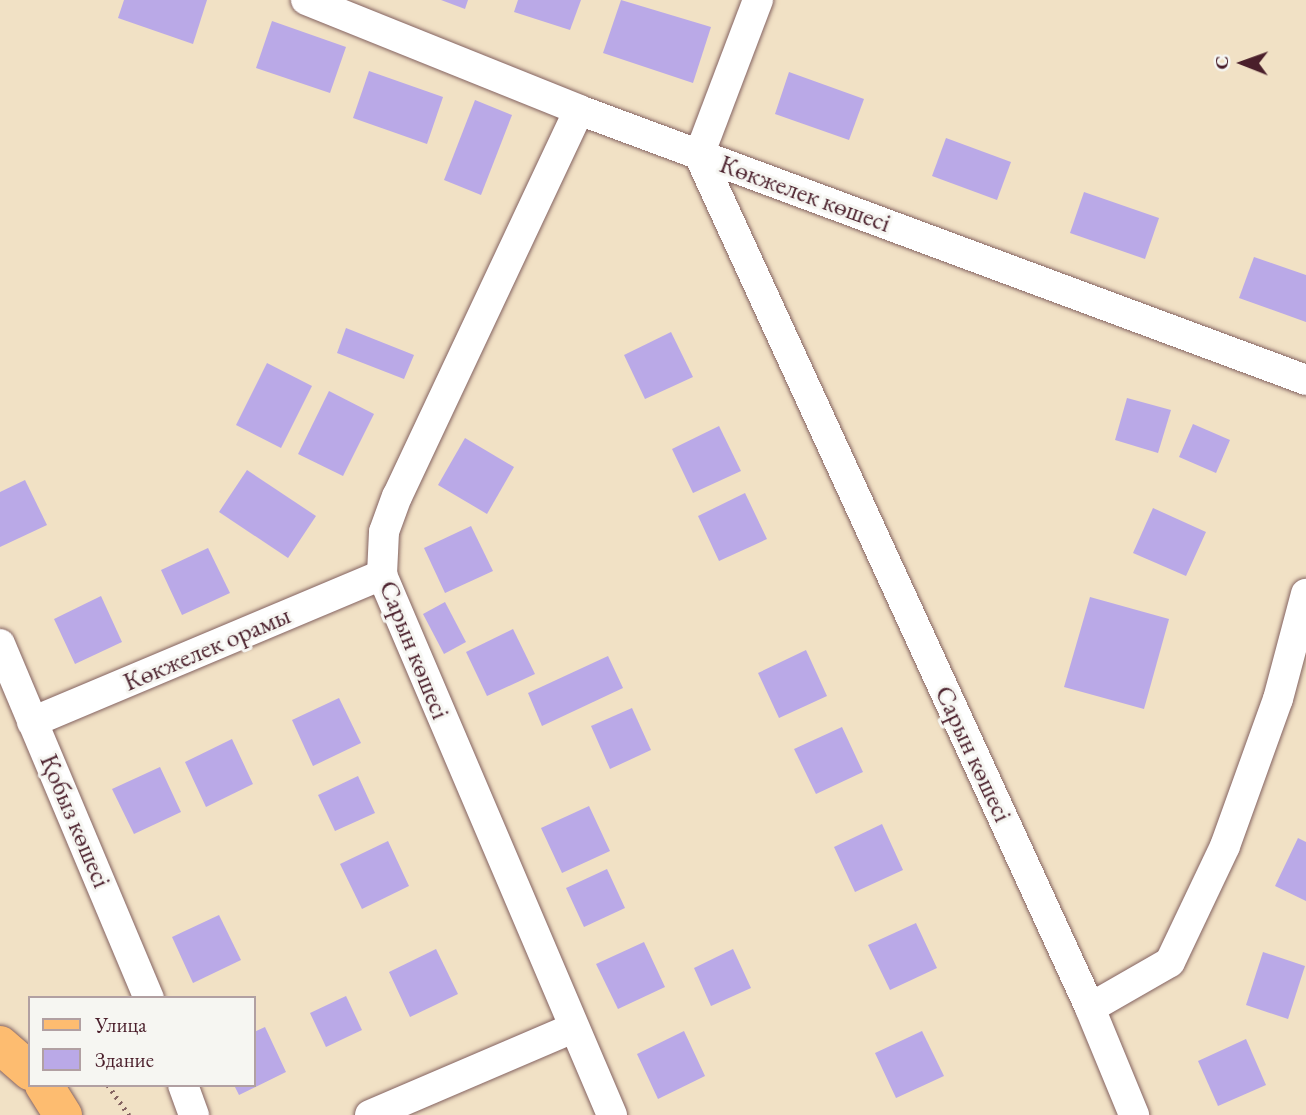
<!DOCTYPE html>
<html>
<head>
<meta charset="utf-8">
<style>
  body { margin:0 }
  #map { position:relative; width:1306px; height:1115px; overflow:hidden; background:#f1e1c5; font-family:"EB Garamond",serif }
  div>[style] { position:absolute }
  [style*='--x'] { left:calc(var(--x)*1px); top:calc(var(--y)*1px); width:calc(var(--w)*1px); rotate:calc(var(--a)*1deg) }
  .building>* { inset:0; background:#baa9e7 }
  .path>* { height:4.5px; margin-top:-2.25px; transform-origin:0; background:repeating-linear-gradient(90deg,#846361 0 2px,transparent 0 7px) }
  .roads { filter:drop-shadow(0 0 2px #846361) drop-shadow(0 0 2px #846361) }
  .minor>* { height:30px; margin:-15px; padding:0 15px; transform-origin:15px; border-radius:15px; background:#fff }
  .major>* { height:38px; margin:-19px; padding:0 19px; transform-origin:19px; border-radius:19px; background:#fdbc70 }
  span { translate:-50% -50%; white-space:nowrap; text-align:center; line-height:1.15; -webkit-text-stroke:6px #f6f6f2; paint-order:stroke }
  .street-label { font-size:26px; color:#4a1f2b }
  .legend { position:absolute; left:28px; top:996px; width:228px; height:91px; box-sizing:border-box; background:#f6f6f2; border:2px solid #b1a0a2; margin:0; padding:9px 12px; list-style:none; font-size:21px; color:#4a1f2b }
  .legend li { display:flex; align-items:center; gap:14px; height:35px }
  .legend b { width:35px; border:2px solid #b1a0a2 }
  .north { position:absolute; left:1208px; top:28px; width:70px; height:70px; -webkit-text-stroke:5px #f6f6f2; paint-order:stroke; rotate:271deg; font-size:19px; font-weight:700; line-height:28px; text-align:center; color:#4a1f2b }
  .north::after { content:''; display:block; margin:auto; width:24px; height:32px; background:#4a1f2b; clip-path:polygon(50% 0,100% 100%,50% 72%,0 100%) }
</style>
</head>
<body>
<div id="map">
  <div class="building">
    <i style="clip-path:polygon(124px 0,207px 0,193px 44px,118px 18px)"></i>
    <i style="clip-path:polygon(441px 0,468px 0,465px 9px)"></i>
    <i style="clip-path:polygon(518px 0,581px 0,570px 30px,514px 12px)"></i>
    <i style="clip-path:polygon(621px 0,711px 27px,693px 83px,603px 53px)"></i>
    <i style="clip-path:polygon(272px 21px,346px 47px,330px 93px,256px 68px)"></i>
    <i style="clip-path:polygon(369px 71px,443px 97px,427px 144px,353px 118px)"></i>
    <i style="clip-path:polygon(789px 72px,864px 99px,849px 140px,775px 114px)"></i>
    <i style="clip-path:polygon(475px 100px,512px 115px,481px 195px,444px 180px)"></i>
    <i style="clip-path:polygon(946px 138px,1011px 162px,997px 200px,932px 176px)"></i>
    <i style="clip-path:polygon(1084px 192px,1159px 218px,1145px 259px,1070px 233px)"></i>
    <i style="clip-path:polygon(1254px 257px,1306px 275px,1306px 322px,1239px 298px)"></i>
    <i style="clip-path:polygon(346px 328px,414px 355px,404px 379px,337px 353px)"></i>
    <i style="clip-path:polygon(671px 332px,693px 377px,645px 399px,624px 355px)"></i>
    <i style="clip-path:polygon(267px 363px,312px 386px,281px 448px,236px 425px)"></i>
    <i style="clip-path:polygon(329px 391px,374px 414px,343px 476px,298px 454px)"></i>
    <i style="clip-path:polygon(1127px 398px,1171px 410px,1158px 453px,1115px 440px)"></i>
    <i style="clip-path:polygon(1193px 424px,1230px 440px,1216px 473px,1179px 457px)"></i>
    <i style="clip-path:polygon(719px 426px,741px 471px,693px 493px,672px 449px)"></i>
    <i style="clip-path:polygon(465px 438px,514px 467px,487px 514px,438px 485px)"></i>
    <i style="clip-path:polygon(247px 470px,316px 516px,288px 558px,219px 512px)"></i>
    <i style="clip-path:polygon(25px 480px,47px 525px,0 547px,0 492px)"></i>
    <i style="clip-path:polygon(745px 493px,767px 539px,719px 561px,698px 516px)"></i>
    <i style="clip-path:polygon(1153px 508px,1206px 532px,1186px 576px,1133px 553px)"></i>
    <i style="clip-path:polygon(471px 526px,493px 571px,445px 593px,424px 548px)"></i>
    <i style="clip-path:polygon(208px 548px,230px 593px,182px 615px,161px 570px)"></i>
    <i style="clip-path:polygon(101px 596px,122px 642px,75px 664px,54px 619px)"></i>
    <i style="clip-path:polygon(1090px 597px,1169px 619px,1144px 709px,1064px 687px)"></i>
    <i style="clip-path:polygon(445px 602px,466px 642px,444px 654px,423px 614px)"></i>
    <i style="clip-path:polygon(513px 629px,535px 674px,487px 696px,466px 652px)"></i>
    <i style="clip-path:polygon(806px 650px,827px 696px,779px 718px,758px 673px)"></i>
    <i style="clip-path:polygon(608px 656px,623px 688px,542px 726px,528px 693px)"></i>
    <i style="clip-path:polygon(339px 698px,361px 743px,313px 766px,292px 720px)"></i>
    <i style="clip-path:polygon(632px 708px,651px 750px,610px 769px,591px 726px)"></i>
    <i style="clip-path:polygon(842px 727px,863px 772px,816px 794px,794px 749px)"></i>
    <i style="clip-path:polygon(232px 739px,253px 784px,206px 807px,185px 762px)"></i>
    <i style="clip-path:polygon(160px 767px,181px 812px,134px 834px,112px 789px)"></i>
    <i style="clip-path:polygon(358px 776px,375px 813px,335px 831px,318px 795px)"></i>
    <i style="clip-path:polygon(589px 806px,610px 851px,562px 873px,541px 828px)"></i>
    <i style="clip-path:polygon(882px 824px,903px 870px,855px 892px,834px 847px)"></i>
    <i style="clip-path:polygon(1298px 838px,1306px 842px,1306px 901px,1275px 886px)"></i>
    <i style="clip-path:polygon(388px 841px,409px 886px,362px 909px,340px 864px)"></i>
    <i style="clip-path:polygon(607px 869px,625px 908px,584px 927px,566px 888px)"></i>
    <i style="clip-path:polygon(219px 915px,241px 960px,193px 983px,172px 937px)"></i>
    <i style="clip-path:polygon(916px 923px,937px 968px,890px 990px,868px 945px)"></i>
    <i style="clip-path:polygon(644px 942px,665px 987px,618px 1009px,596px 964px)"></i>
    <i style="clip-path:polygon(436px 949px,458px 994px,410px 1017px,389px 972px)"></i>
    <i style="clip-path:polygon(733px 949px,751px 988px,711px 1006px,694px 968px)"></i>
    <i style="clip-path:polygon(1263px 952px,1305px 966px,1288px 1019px,1246px 1005px)"></i>
    <i style="clip-path:polygon(346px 996px,362px 1030px,326px 1047px,310px 1013px)"></i>
    <i style="clip-path:polygon(265px 1027px,286px 1072px,239px 1095px,234px 1085px,254px 1085px,254px 1032px)"></i>
    <i style="clip-path:polygon(684px 1031px,705px 1076px,658px 1099px,637px 1054px)"></i>
    <i style="clip-path:polygon(922px 1031px,944px 1076px,896px 1098px,875px 1053px)"></i>
    <i style="clip-path:polygon(1246px 1039px,1266px 1085px,1218px 1106px,1198px 1061px)"></i>
  </div>
  <div class="path">
    <i style="--x:108;--y:1085;--w:37;--a:55"></i>
  </div>
  <div class="roads">
    <div class="minor">
      <i style="--x:306;--y:0;--w:294;--a:21.9"></i>
      <i style="--x:579;--y:110;--w:776;--a:20.37"></i>
      <i style="--x:758;--y:0;--w:166;--a:110.8"></i>
      <i style="--x:699;--y:155;--w:938;--a:65.37"></i>
      <i style="--x:1090;--y:1008;--w:116;--a:67.6"></i>
      <i style="--x:579;--y:110;--w:427;--a:115.2"></i>
      <i style="--x:397;--y:496;--w:38;--a:110"></i>
      <i style="--x:384;--y:532;--w:43;--a:92.7"></i>
      <i style="--x:382;--y:575;--w:587;--a:66.93"></i>
      <i style="--x:0;--y:644;--w:384;--a:67.2"></i>
      <i style="--x:32;--y:722;--w:380;--a:-22.8"></i>
      <i style="--x:1090;--y:1008;--w:92;--a:-29.9"></i>
      <i style="--x:1170;--y:962;--w:128;--a:-64.6"></i>
      <i style="--x:1225;--y:846;--w:156;--a:-70.2"></i>
      <i style="--x:1278;--y:699;--w:109;--a:-75.1"></i>
      <i style="--x:183;--y:1085;--w:32;--a:70"></i>
      <i style="--x:370;--y:1115;--w:221;--a:-23.2"></i>
    </div>
    <div class="major">
      <i style="--x:0;--y:1045;--w:40;--a:41"></i>
      <i style="--x:44;--y:1085;--w:36;--a:58"></i>
    </div>
  </div>
  <div class="street-label">
    <span style="left:805px;top:194px;rotate:20deg">Көкжелек көшесі</span>
    <span style="left:207px;top:649px;rotate:-23deg">Көкжелек орамы</span>
    <span style="left:414px;top:650px;rotate:68deg">Сарын көшесі</span>
    <span style="left:973px;top:754px;rotate:65deg">Сарын көшесі</span>
    <span style="left:75px;top:821px;rotate:67deg">Қобыз көшесі</span>
  </div>
  <ul class="legend">
  <li><b style="height:9px;background:#fdbc70"></b>Улица</li>
  <li><b style="height:19px;background:#baa9e7"></b>Здание</li>
  </ul>
  <div class="north">С</div>
</div>
</body>
</html>
